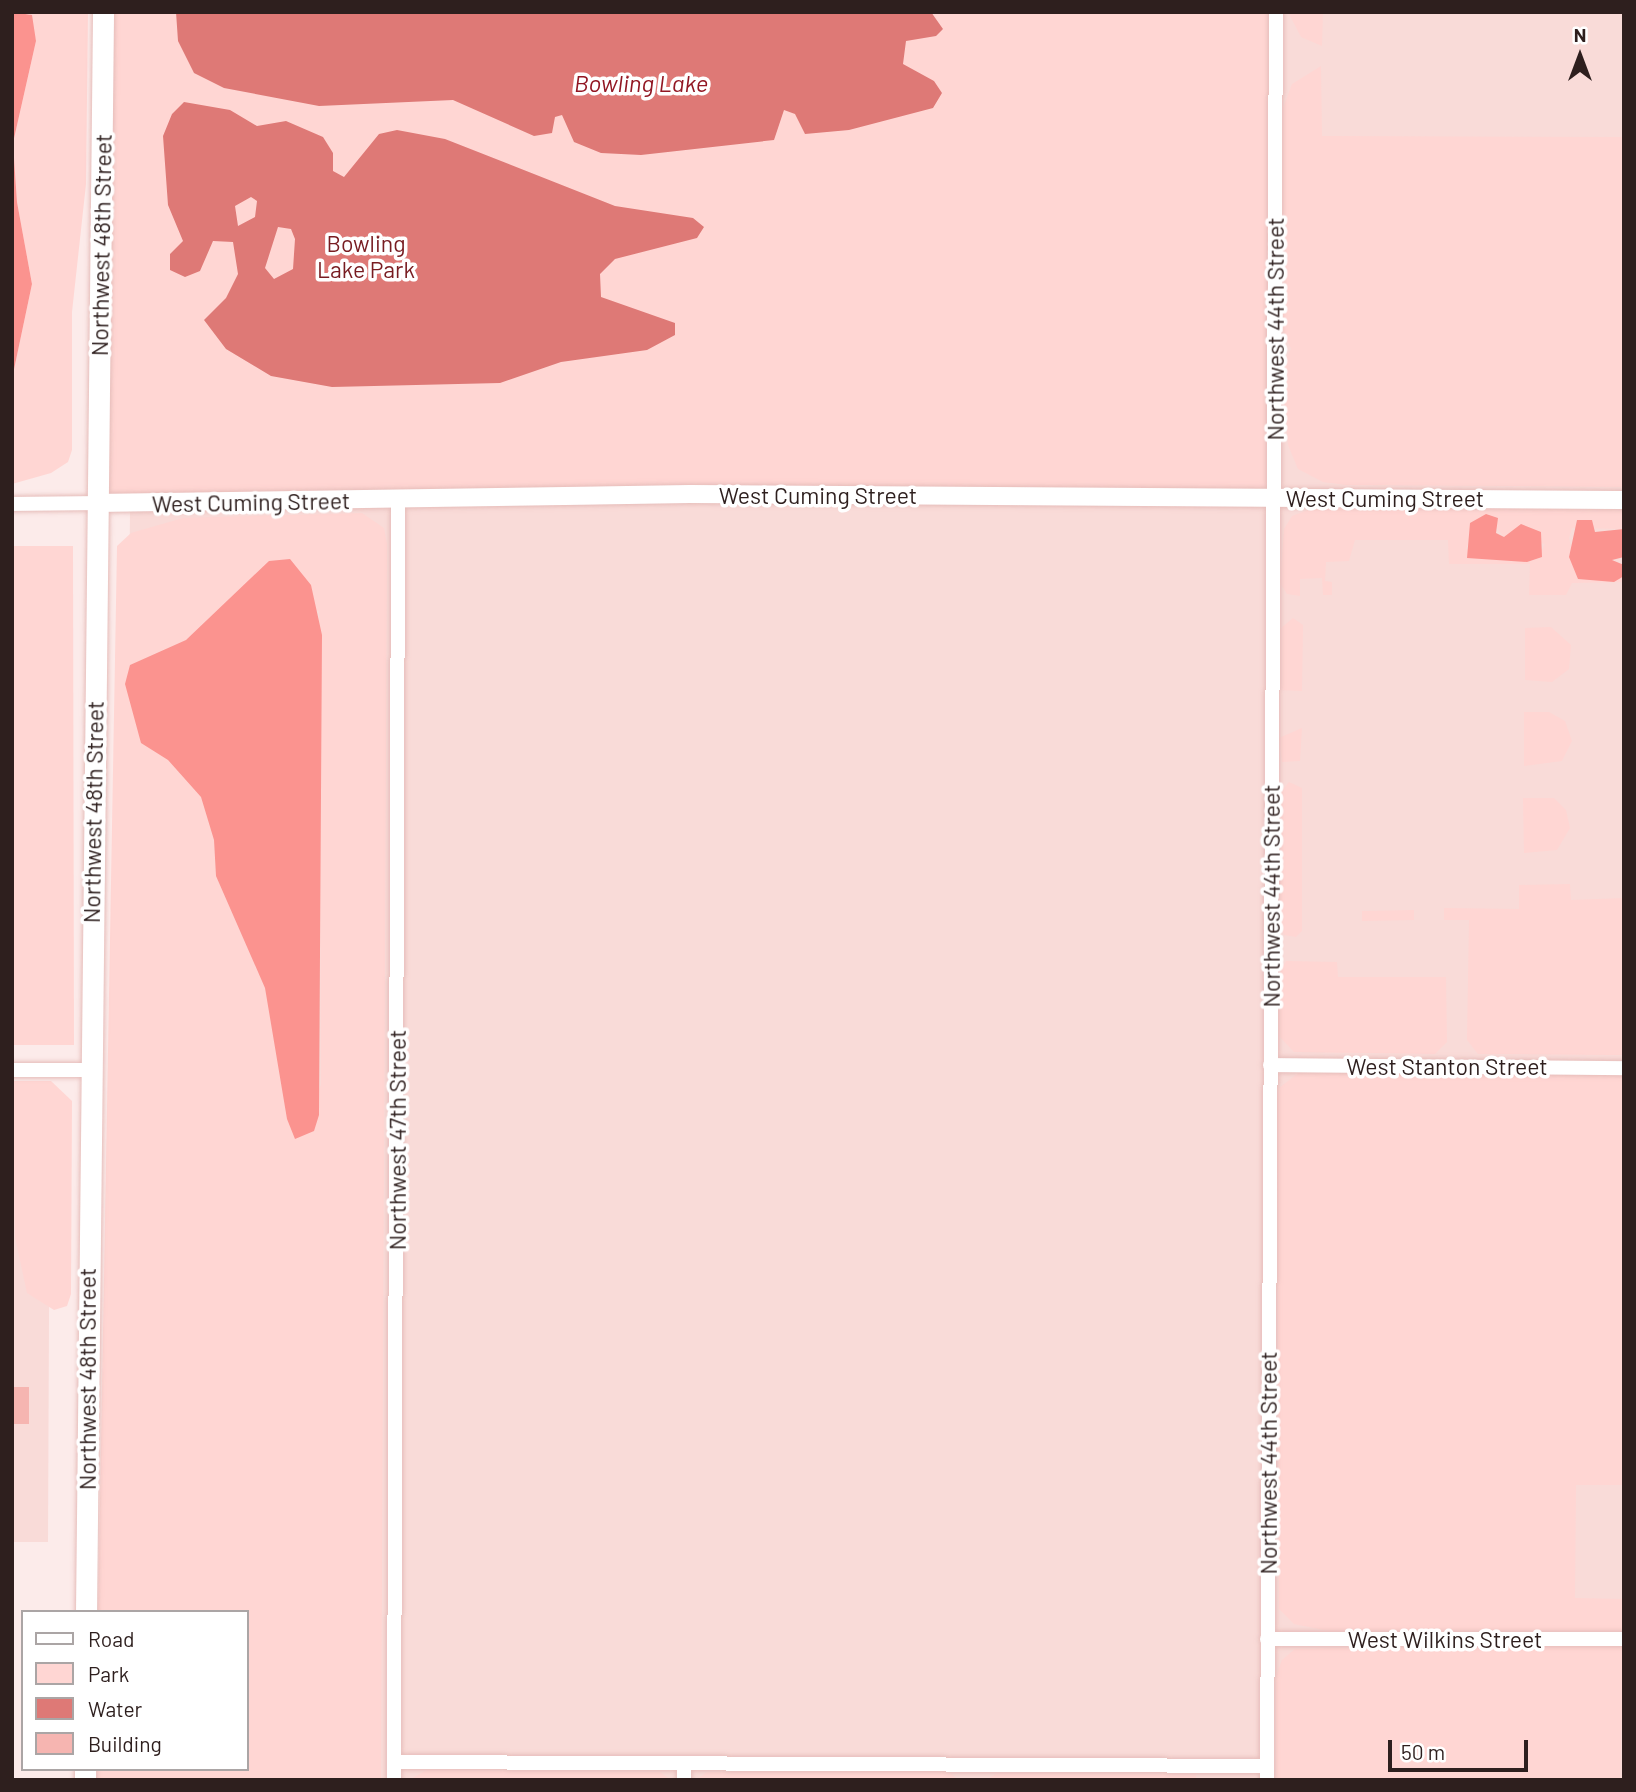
<!DOCTYPE html>
<html>
<head>
<meta charset="utf-8">
<style>
  body { margin:0 }
  #map { position:relative; width:1636px; height:1792px; overflow:hidden; background:#fcebea; font-family:Barlow,sans-serif }
  div>[style] { position:absolute }
  [style*='--x'] { left:calc(var(--x)*1px); top:calc(var(--y)*1px); width:calc(var(--w)*1px); rotate:calc(var(--a)*1deg) }
  .built>* { inset:0; background:#f9dbd8 }
  .green>* { inset:0; background:#ffd6d3 }
  .forest>* { inset:0; background:#fb938f }
  .water>* { inset:0; background:#de7976 }
  .building>* { inset:0; background:#f6b5b1 }
  .roads { filter:drop-shadow(0 0 2px #e6bdba) drop-shadow(0 0 2px #e6bdba) }
  .minor>* { height:14px; margin:-7px; padding:0 7px; transform-origin:7px; border-radius:7px; background:#fff }
  .tertiary>* { height:18px; margin:-9px; padding:0 9px; transform-origin:9px; border-radius:9px; background:#fff }
  .secondary>* { height:21px; margin:-10.5px; padding:0 10.5px; transform-origin:10.5px; border-radius:10.5px; background:#fff }
  span { translate:-50% -50%; white-space:nowrap; text-align:center; line-height:1.15; -webkit-text-stroke:7px #fff; paint-order:stroke }
  .park-label { font-size:23px; color:#781c21 }
  .street-label { font-size:23px; color:#2e1f1e }
  .water-label { font-size:24px; color:#921723; font-style:italic }
  .frame { position:absolute; inset:0; border:14px solid #2e1f1e; pointer-events:none }
  .legend { position:absolute; left:21px; top:1610px; width:228px; height:161px; box-sizing:border-box; background:#fff; border:2px solid #aba5a5; margin:0; padding:9px 12px; list-style:none; font-size:21px; color:#2e1f1e }
  .legend li { display:flex; align-items:center; gap:14px; height:35px }
  .legend b { width:35px; border:2px solid #aba5a5 }
  .north { position:absolute; left:1545px; top:21px; width:70px; height:70px; -webkit-text-stroke:5px #fff; paint-order:stroke; rotate:0deg; font-size:19px; font-weight:700; line-height:28px; text-align:center; color:#2e1f1e }
  .north::after { content:''; display:block; margin:auto; width:24px; height:32px; background:#2e1f1e; clip-path:polygon(50% 0,100% 100%,50% 72%,0 100%) }
  .scale { position:absolute; left:1388px; top:1740px; width:140px; height:32px; box-sizing:border-box; border:4px solid #2e1f1e; border-top:0; padding-left:9px; font-size:21px; line-height:24px; white-space:nowrap; color:#2e1f1e; -webkit-text-stroke:5px #fff; paint-order:stroke }
</style>
</head>
<body>
<div id="map">
  <div class="built">
    <i style="clip-path:polygon(135px 12px,1624px 12px,1624px 1780px,117px 1780px,247px 1769px,247px 1612px,119px 1612px)"></i>
    <i style="clip-path:polygon(12px 1096px,50px 1096px,48px 1542px,12px 1542px)"></i>
  </div>
  <div class="green">
    <i style="clip-path:polygon(29px 12px,88px 12px,86px 184px,72px 312px,72px 450px,68px 462px,51px 473px,12px 484px,12px 379px,32px 284px,17px 202px,13px 143px,36px 41px)"></i>
    <i style="clip-path:polygon(103px 12px,1276px 12px,1274px 498px,96px 503px)"></i>
    <i style="clip-path:polygon(1288px 12px,1323px 12px,1322px 46px,1301px 37px)"></i>
    <i style="clip-path:polygon(1321px 66px,1322px 136px,1624px 137px,1624px 487px,1346px 485px,1323px 482px,1298px 469px,1288px 445px,1282px 366px,1291px 349px,1282px 327px,1283px 108px,1292px 84px)"></i>
    <i style="clip-path:polygon(evenodd,1316px 507px,1624px 510px,1624px 529px,1572px 528px,1569px 538px,1578px 579px,1624px 576px,1624px 582px,1572px 583px,1566px 595px,1529px 595px,1530px 564px,1449px 564px,1448px 540px,1355px 540px,1349px 561px,1326px 562px,1325px 581px,1332px 582px,1332px 595px,1323px 595px,1322px 578px,1300px 579px,1300px 596px,1287px 594px,1280px 583px,1284px 529px,1292px 516px,1316px 507px,1496px 527px,1504px 537px,1545px 544px,1542px 550px,1466px 549px,1472px 535px,1496px 527px)"></i>
    <i style="clip-path:polygon(evenodd,362px 513px,384px 528px,387px 544px,381px 1780px,96px 1780px,97px 1769px,247px 1769px,247px 1612px,98px 1612px,117px 546px,131px 533px,183px 518px,362px 513px,319px 611px,321px 1085px,296px 1139px,287px 1119px,265px 988px,216px 876px,214px 840px,201px 797px,168px 760px,141px 743px,130px 665px,186px 640px,218px 612px,319px 611px)"></i>
    <i style="clip-path:polygon(12px 546px,73px 546px,74px 1045px,12px 1045px)"></i>
    <i style="clip-path:polygon(1293px 618px,1303px 625px,1302px 691px,1279px 690px,1280px 629px)"></i>
    <i style="clip-path:polygon(1551px 627px,1571px 645px,1569px 669px,1552px 682px,1525px 680px,1525px 628px)"></i>
    <i style="clip-path:polygon(1524px 712px,1549px 712px,1565px 721px,1572px 741px,1562px 761px,1524px 766px)"></i>
    <i style="clip-path:polygon(1302px 728px,1300px 761px,1282px 762px,1279px 738px)"></i>
    <i style="clip-path:polygon(1289px 782px,1302px 788px,1302px 931px,1296px 937px,1284px 935px,1279px 923px,1280px 793px)"></i>
    <i style="clip-path:polygon(1523px 798px,1554px 798px,1566px 810px,1570px 828px,1557px 850px,1524px 853px)"></i>
    <i style="clip-path:polygon(1570px 884px,1571px 900px,1624px 898px,1624px 1055px,1478px 1054px,1467px 1040px,1469px 920px,1444px 920px,1444px 908px,1519px 909px,1519px 885px)"></i>
    <i style="clip-path:polygon(1414px 910px,1414px 920px,1362px 921px,1362px 911px)"></i>
    <i style="clip-path:polygon(1286px 961px,1337px 962px,1338px 977px,1446px 977px,1447px 1042px,1435px 1054px,1294px 1052px,1279px 1036px,1278px 974px)"></i>
    <i style="clip-path:polygon(1300px 1072px,1624px 1074px,1624px 1485px,1576px 1485px,1575px 1598px,1624px 1599px,1624px 1631px,1329px 1631px,1294px 1624px,1279px 1609px,1277px 1100px,1279px 1088px)"></i>
    <i style="clip-path:polygon(12px 1081px,51px 1081px,72px 1101px,71px 1294px,67px 1306px,54px 1310px,27px 1293px,15px 1237px)"></i>
    <i style="clip-path:polygon(1624px 1641px,1620px 1780px,1276px 1780px,1276px 1676px,1282px 1660px,1295px 1649px)"></i>
    <i style="clip-path:polygon(427px 1770px,660px 1772px,671px 1780px,409px 1780px)"></i>
    <i style="clip-path:polygon(932px 1771px,950px 1772px,958px 1780px,696px 1780px,707px 1772px)"></i>
    <i style="clip-path:polygon(997px 1773px,1196px 1774px,1196px 1780px,986px 1780px)"></i>
  </div>
  <div class="forest">
    <i style="clip-path:polygon(12px 12px,32px 15px,36px 41px,13px 143px,17px 202px,32px 284px,12px 379px)"></i>
    <i style="clip-path:polygon(1486px 514px,1498px 518px,1496px 533px,1504px 537px,1521px 524px,1541px 532px,1542px 557px,1527px 562px,1467px 558px,1470px 523px)"></i>
    <i style="clip-path:polygon(1577px 520px,1592px 520px,1595px 532px,1624px 529px,1624px 557px,1612px 560px,1624px 565px,1624px 576px,1614px 582px,1578px 579px,1569px 557px)"></i>
    <i style="clip-path:polygon(290px 559px,311px 585px,322px 635px,319px 1115px,314px 1131px,295px 1139px,287px 1119px,265px 988px,216px 876px,214px 840px,201px 797px,168px 760px,141px 743px,125px 684px,130px 665px,186px 640px,269px 561px)"></i>
  </div>
  <div class="water">
    <i style="clip-path:polygon(176px 12px,931px 12px,943px 29px,936px 36px,906px 41px,903px 64px,934px 81px,942px 93px,933px 108px,849px 130px,805px 134px,795px 114px,784px 110px,774px 140px,641px 155px,601px 153px,574px 142px,562px 115px,555px 117px,552px 133px,534px 136px,453px 100px,319px 106px,224px 88px,194px 73px,178px 41px)"></i>
    <i style="clip-path:polygon(evenodd,184px 102px,230px 110px,257px 126px,286px 121px,323px 137px,333px 153px,333px 171px,344px 177px,379px 134px,397px 130px,445px 139px,615px 206px,693px 218px,704px 227px,697px 238px,615px 259px,600px 274px,601px 297px,675px 323px,675px 335px,647px 350px,561px 362px,500px 383px,332px 387px,271px 376px,226px 349px,204px 320px,226px 298px,238px 274px,233px 242px,213px 241px,200px 271px,185px 277px,170px 270px,170px 254px,183px 241px,168px 205px,163px 136px,172px 114px,184px 102px,251px 197px,257px 201px,255px 217px,238px 226px,235px 206px,251px 197px,184px 102px,278px 227px,291px 229px,295px 239px,293px 269px,274px 279px,265px 268px,278px 227px)"></i>
  </div>
  <div class="building">
    <i style="clip-path:polygon(12px 1387px,29px 1387px,29px 1424px,12px 1424px)"></i>
  </div>
  <div class="roads">
    <div class="minor">
      <i style="--x:12;--y:504;--w:84;--a:-0.7"></i>
      <i style="--x:1270;--y:1065;--w:354;--a:0.5"></i>
      <i style="--x:12;--y:1070;--w:78;--a:0"></i>
      <i style="--x:1267;--y:1639;--w:357;--a:0"></i>
      <i style="--x:394;--y:1762;--w:873;--a:0.26"></i>
      <i style="--x:394;--y:1780;--w:1280;--a:-89.82"></i>
      <i style="--x:684;--y:1780;--w:17;--a:-90"></i>
      <i style="--x:1267;--y:1780;--w:1768;--a:-89.71"></i>
    </div>
    <div class="tertiary">
      <i style="--x:96;--y:503;--w:594;--a:-0.87"></i>
      <i style="--x:690;--y:494;--w:934;--a:0.37"></i>
    </div>
    <div class="secondary">
      <i style="--x:86;--y:1612;--w:1600;--a:-89.39"></i>
      <i style="--x:85;--y:1780;--w:11;--a:-90"></i>
    </div>
  </div>
  <div class="park-label">
    <span style="left:366px;top:256px">Bowling<br>Lake Park</span>
  </div>
  <div class="street-label">
    <span style="left:101px;top:245px;rotate:-89deg">Northwest 48th Street</span>
    <span style="left:1275px;top:329px;rotate:-90deg">Northwest 44th Street</span>
    <span style="left:818px;top:495px">West Cuming Street</span>
    <span style="left:1385px;top:498px">West Cuming Street</span>
    <span style="left:251px;top:502px;rotate:-1deg">West Cuming Street</span>
    <span style="left:93px;top:812px;rotate:-89deg">Northwest 48th Street</span>
    <span style="left:1271px;top:896px;rotate:-90deg">Northwest 44th Street</span>
    <span style="left:1447px;top:1066px">West Stanton Street</span>
    <span style="left:397px;top:1140px;rotate:-90deg">Northwest 47th Street</span>
    <span style="left:87px;top:1379px;rotate:-90deg">Northwest 48th Street</span>
    <span style="left:1268px;top:1463px;rotate:-90deg">Northwest 44th Street</span>
    <span style="left:1445px;top:1639px">West Wilkins Street</span>
  </div>
  <div class="water-label">
    <span style="left:641px;top:83px">Bowling Lake</span>
  </div>
  <div class="frame"></div>
  <ul class="legend">
  <li><b style="height:9px;background:#fff"></b>Road</li>
  <li><b style="height:19px;background:#ffd6d3"></b>Park</li>
  <li><b style="height:19px;background:#de7976"></b>Water</li>
  <li><b style="height:19px;background:#f6b5b1"></b>Building</li>
  </ul>
  <div class="north">N</div>
  <div class="scale">50 m</div>
</div>
</body>
</html>
